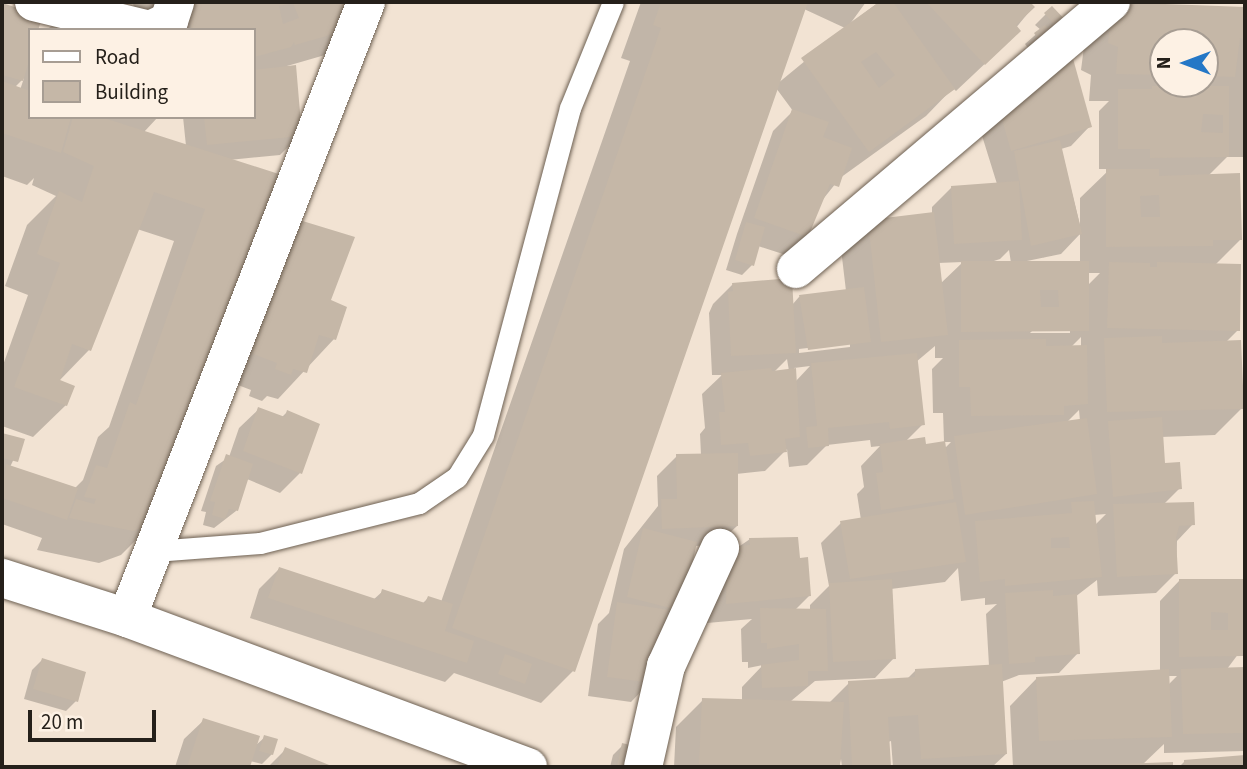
<!DOCTYPE html>
<html>
<head>
<meta charset="utf-8">
<style>
  body { margin:0 }
  #map { position:relative; width:1247px; height:769px; overflow:hidden; background:#f2e3d3; font-family:"Source Sans 3",sans-serif }
  div>[style] { position:absolute }
  [style*='--x'] { left:calc(var(--x)*1px); top:calc(var(--y)*1px); width:calc(var(--w)*1px); rotate:calc(var(--a)*1deg) }
  .shadow>* { inset:0; background:#0003 }
  .building>* { inset:0; background:#c5b7a7 }
  .roads { filter:drop-shadow(0 0 2px #6d6052) drop-shadow(0 0 2px #6d6052) }
  .lane>* { height:21px; margin:-10.5px; padding:0 10.5px; transform-origin:10.5px; border-radius:10.5px; background:#fff }
  .street>* { height:38px; margin:-19px; padding:0 19px; transform-origin:19px; border-radius:19px; background:#fff }
  span { translate:-50% -50%; white-space:nowrap; text-align:center; line-height:1.15; -webkit-text-stroke:5px #fdf1e4; paint-order:stroke }
  .frame { position:absolute; inset:0; border:4px solid #25201a; pointer-events:none }
  .legend { position:absolute; left:28px; top:28px; width:228px; height:91px; box-sizing:border-box; background:#fdf1e4; border:2px solid #a79d93; margin:0; padding:9px 12px; list-style:none; font-size:21px; color:#25201a }
  .legend li { display:flex; align-items:center; gap:14px; height:35px }
  .legend b { width:35px; border:2px solid #a79d93 }
  .north { position:absolute; left:1149px; top:28px; width:70px; height:70px; box-sizing:border-box; background:#fdf1e4; border:2px solid #a79d93; border-radius:50%; rotate:270deg; font-size:19px; font-weight:700; line-height:28px; text-align:center; color:#25201a }
  .north::after { content:''; display:block; margin:auto; width:24px; height:32px; background:#2477c6; clip-path:polygon(50% 0,100% 100%,50% 72%,0 100%) }
  .scale { position:absolute; left:28px; top:710px; width:128px; height:32px; box-sizing:border-box; border:4px solid #25201a; border-top:0; padding-left:9px; font-size:21px; line-height:24px; white-space:nowrap; color:#25201a; -webkit-text-stroke:5px #fdf1e4; paint-order:stroke }
</style>
</head>
<body>
<div id="map">
  <div class="shadow">
    <i style="clip-path:polygon(133px 2px,161px 2px,155px 9px,134px 10px)"></i>
    <i style="clip-path:polygon(evenodd,187px 2px,345px 2px,352px 28px,325px 55px,287px 66px,300px 135px,280px 155px,229px 160px,154px 522px,121px 555px,99px 563px,37px 550px,42px 538px,2px 524px,2px 435px,23px 440px,10px 467px,74px 489px,83px 480px,98px 437px,109px 427px,174px 241px,137px 229px,89px 350px,58px 382px,66px 405px,33px 437px,2px 426px,2px 368px,28px 295px,5px 286px,27px 225px,56px 196px,32px 185px,34px 178px,27px 185px,2px 176px,2px 5px,29px 13px,30px 117px,158px 117px,144px 132px,186px 146px,183px 117px,254px 117px,254px 30px,158px 30px,187px 2px,24px 78px,20px 90px,14px 88px,24px 78px)"></i>
    <i style="clip-path:polygon(evenodd,641px 2px,866px 2px,850px 24px,879px 2px,1028px 2px,1033px 7px,991px 58px,956px 91px,953px 88px,926px 116px,840px 178px,820px 203px,806px 236px,786px 255px,758px 246px,752px 265px,742px 275px,726px 270px,737px 234px,773px 131px,793px 111px,776px 88px,573px 671px,541px 703px,454px 673px,445px 682px,250px 618px,259px 589px,279px 569px,373px 600px,383px 591px,422px 604px,428px 598px,441px 602px,630px 61px,621px 58px,641px 2px,804px 9px,845px 28px,777px 84px,804px 9px)"></i>
    <i style="clip-path:polygon(evenodd,1113px 4px,1245px 9px,1245px 157px,1227px 157px,1208px 176px,1241px 239px,1215px 265px,1238px 330px,1226px 342px,1242px 408px,1215px 435px,1161px 437px,1164px 464px,1180px 488px,1164px 504px,1193px 524px,1177px 541px,1176px 573px,1156px 593px,1098px 596px,1097px 580px,1075px 597px,1078px 653px,1059px 673px,1019px 675px,1001px 682px,1006px 754px,992px 767px,893px 767px,891px 741px,888px 742px,887px 767px,842px 767px,841px 759px,839px 767px,674px 767px,676px 727px,703px 700px,742px 702px,742px 687px,763px 665px,748px 668px,748px 662px,742px 662px,741px 629px,752px 619px,707px 623px,708px 568px,750px 539px,798px 559px,809px 596px,795px 610px,810px 611px,810px 605px,829px 586px,821px 543px,841px 523px,861px 520px,857px 494px,864px 487px,861px 466px,880px 446px,871px 447px,870px 440px,827px 445px,807px 465px,789px 467px,787px 449px,765px 471px,736px 474px,737px 526px,717px 545px,695px 546px,650px 682px,631px 702px,588px 696px,598px 624px,609px 613px,624px 549px,658px 506px,657px 476px,677px 456px,701px 455px,700px 434px,705px 428px,702px 394px,722px 375px,712px 375px,709px 313px,713px 304px,733px 284px,792px 305px,799px 297px,846px 291px,841px 249px,869px 221px,932px 214px,932px 207px,952px 187px,997px 184px,979px 126px,993px 112px,1090px 126px,1071px 146px,1061px 149px,1080px 225px,1080px 198px,1110px 169px,1099px 169px,1099px 111px,1109px 101px,1089px 101px,1091px 75px,1081px 70px,1086px 31px,1113px 4px,1163px 42px,1205px 42px,1205px 84px,1163px 84px,1163px 42px,1113px 4px,1080px 234px,1080px 262px,1027px 261px,1061px 254px,1080px 234px,1113px 4px,1009px 250px,1011px 263px,988px 263px,1000px 259px,1009px 250px,1113px 4px,963px 262px,940px 284px,938px 263px,963px 262px,1113px 4px,1087px 273px,1100px 273px,1087px 286px,1087px 273px,1113px 4px,1034px 329px,1070px 329px,1070px 333px,1030px 333px,1034px 329px,1113px 4px,1081px 337px,1081px 347px,1071px 347px,1081px 337px,1113px 4px,850px 343px,850px 347px,799px 353px,799px 349px,850px 343px,1113px 4px,935px 346px,935px 358px,943px 358px,932px 369px,933px 413px,943px 413px,944px 442px,951px 442px,944px 449px,905px 442px,923px 424px,916px 362px,935px 346px,1113px 4px,787px 359px,789px 371px,775px 371px,787px 359px,1113px 4px,810px 366px,795px 382px,794px 368px,810px 366px,1113px 4px,1079px 410px,1080px 421px,1067px 422px,1079px 410px,1113px 4px,1106px 514px,1095px 525px,1094px 515px,1106px 514px,1113px 4px,958px 568px,961px 601px,985px 598px,985px 605px,997px 604px,986px 614px,989px 666px,915px 671px,907px 679px,849px 683px,829px 703px,791px 701px,815px 681px,875px 678px,894px 658px,891px 589px,945px 582px,958px 568px)"></i>
    <i style="clip-path:polygon(1052px 8px,1067px 25px,1028px 48px,1025px 44px,1041px 30px,1035px 25px)"></i>
    <i style="clip-path:polygon(54px 23px,78px 30px,47px 30px)"></i>
    <i style="clip-path:polygon(296px 221px,329px 301px,334px 339px,278px 399px,267px 396px,262px 401px,249px 396px,251px 390px,222px 379px)"></i>
    <i style="clip-path:polygon(1245px 268px,1245px 319px,1244px 319px)"></i>
    <i style="clip-path:polygon(259px 409px,282px 417px,287px 412px,300px 473px,280px 493px,247px 479px,236px 511px,214px 528px,203px 525px,206px 512px,201px 511px,216px 466px,229px 457px,239px 428px)"></i>
    <i style="clip-path:polygon(evenodd,1179px 581px,1245px 581px,1245px 645px,1227px 669px,1245px 669px,1245px 751px,1164px 753px,1164px 744px,1142px 765px,1171px 767px,1013px 767px,1010px 706px,1037px 678px,1160px 671px,1160px 601px,1179px 581px,1167px 676px,1177px 676px,1168px 685px,1167px 676px)"></i>
    <i style="clip-path:polygon(42px 660px,76px 701px,66px 711px,24px 699px,32px 670px)"></i>
    <i style="clip-path:polygon(204px 720px,255px 746px,265px 737px,272px 754px,262px 764px,250px 761px,248px 767px,175px 767px,184px 739px)"></i>
    <i style="clip-path:polygon(623px 745px,636px 767px,610px 767px,613px 755px)"></i>
    <i style="clip-path:polygon(286px 749px,330px 767px,268px 767px)"></i>
    <i style="clip-path:polygon(1245px 757px,1245px 767px,1179px 767px,1184px 762px)"></i>
  </div>
  <div class="building">
    <i style="clip-path:polygon(evenodd,184px 2px,347px 2px,354px 28px,295px 45px,294px 42px,291px 47px,254px 57px,254px 30px,192px 30px,184px 2px,293px 3px,299px 18px,283px 24px,279px 6px,293px 3px)"></i>
    <i style="clip-path:polygon(661px 2px,808px 2px,575px 672px,452px 628px,661px 28px,653px 25px)"></i>
    <i style="clip-path:polygon(evenodd,879px 2px,893px 2px,955px 89px,869px 152px,801px 58px,879px 2px,876px 52px,895px 75px,879px 88px,861px 62px,876px 52px)"></i>
    <i style="clip-path:polygon(926px 2px,1030px 2px,1035px 7px,1016px 25px,1021px 31px,985px 65px)"></i>
    <i style="clip-path:polygon(1112px 2px,1245px 7px,1245px 39px,1240px 38px,1235px 77px,1205px 76px,1205px 42px,1163px 42px,1163px 75px,1116px 74px,1118px 47px,1108px 43px)"></i>
    <i style="clip-path:polygon(2px 3px,43px 16px,38px 30px,30px 30px,30px 58px,23px 81px,2px 75px)"></i>
    <i style="clip-path:polygon(1052px 6px,1070px 25px,1062px 33px,1044px 13px)"></i>
    <i style="clip-path:polygon(1045px 25px,1050px 31px,1039px 40px,1034px 33px)"></i>
    <i style="clip-path:polygon(1072px 55px,1092px 127px,1011px 151px,998px 105px)"></i>
    <i style="clip-path:polygon(296px 65px,302px 136px,207px 145px,204px 117px,254px 117px,254px 70px)"></i>
    <i style="clip-path:polygon(2px 81px,30px 91px,30px 117px,71px 117px,61px 153px,2px 133px)"></i>
    <i style="clip-path:polygon(evenodd,1152px 86px,1229px 86px,1229px 157px,1150px 158px,1150px 149px,1118px 149px,1118px 89px,1152px 89px,1152px 86px,1203px 114px,1223px 115px,1223px 133px,1201px 132px,1203px 114px)"></i>
    <i style="clip-path:polygon(792px 109px,829px 122px,823px 137px,852px 148px,839px 187px,830px 184px,808px 237px,754px 218px)"></i>
    <i style="clip-path:polygon(73px 117px,101px 117px,285px 176px,156px 523px,133px 531px,69px 518px,76px 499px,94px 504px,96px 499px,84px 497px,96px 465px,107px 468px,130px 402px,136px 405px,205px 209px,154px 192px,91px 351px,72px 344px,60px 380px,75px 386px,67px 406px,14px 387px,60px 263px,37px 254px,59px 191px,82px 202px,94px 166px,63px 152px)"></i>
    <i style="clip-path:polygon(1060px 140px,1082px 234px,1031px 246px,1014px 151px)"></i>
    <i style="clip-path:polygon(evenodd,1106px 169px,1159px 169px,1159px 176px,1240px 173px,1242px 240px,1213px 240px,1213px 246px,1106px 247px,1106px 169px,1159px 195px,1160px 217px,1141px 217px,1140px 196px,1159px 195px)"></i>
    <i style="clip-path:polygon(1019px 181px,1022px 240px,954px 244px,951px 186px)"></i>
    <i style="clip-path:polygon(934px 212px,948px 335px,881px 342px,868px 220px)"></i>
    <i style="clip-path:polygon(296px 219px,355px 237px,331px 300px,347px 307px,336px 340px,319px 335px,307px 373px,293px 369px,291px 375px,275px 369px,277px 363px,248px 352px)"></i>
    <i style="clip-path:polygon(746px 222px,765px 227px,754px 266px,735px 260px)"></i>
    <i style="clip-path:polygon(evenodd,961px 261px,1089px 261px,1089px 331px,961px 332px,961px 261px,1040px 290px,1058px 290px,1059px 307px,1041px 307px,1040px 290px)"></i>
    <i style="clip-path:polygon(1109px 262px,1150px 263px,1150px 267px,1157px 267px,1157px 262px,1241px 264px,1240px 331px,1107px 328px)"></i>
    <i style="clip-path:polygon(792px 278px,796px 353px,731px 356px,728px 292px,733px 291px,732px 283px)"></i>
    <i style="clip-path:polygon(864px 287px,871px 342px,808px 350px,799px 295px)"></i>
    <i style="clip-path:polygon(1162px 336px,1162px 343px,1241px 340px,1244px 409px,1107px 412px,1104px 338px)"></i>
    <i style="clip-path:polygon(1046px 339px,1046px 346px,1087px 345px,1088px 404px,1064px 406px,1064px 415px,971px 416px,970px 387px,959px 387px,959px 340px)"></i>
    <i style="clip-path:polygon(917px 353px,925px 425px,890px 429px,889px 422px,828px 428px,829px 446px,808px 448px,806px 427px,817px 426px,811px 363px)"></i>
    <i style="clip-path:polygon(771px 368px,772px 371px,796px 368px,800px 437px,785px 439px,787px 452px,750px 456px,748px 443px,721px 445px,719px 412px,725px 412px,721px 373px)"></i>
    <i style="clip-path:polygon(258px 407px,285px 417px,287px 410px,320px 424px,302px 474px,243px 451px)"></i>
    <i style="clip-path:polygon(1162px 417px,1165px 463px,1180px 462px,1182px 489px,1113px 497px,1108px 421px)"></i>
    <i style="clip-path:polygon(1087px 418px,1097px 494px,965px 515px,954px 436px)"></i>
    <i style="clip-path:polygon(2px 433px,25px 439px,18px 462px,2px 458px)"></i>
    <i style="clip-path:polygon(925px 437px,926px 444px,945px 441px,954px 499px,881px 510px,876px 473px,883px 472px,880px 444px)"></i>
    <i style="clip-path:polygon(738px 453px,738px 526px,662px 529px,661px 499px,677px 499px,676px 454px)"></i>
    <i style="clip-path:polygon(226px 454px,253px 464px,238px 511px,229px 509px,225px 519px,212px 515px,215px 502px,210px 501px)"></i>
    <i style="clip-path:polygon(6px 464px,78px 488px,67px 520px,2px 498px)"></i>
    <i style="clip-path:polygon(evenodd,1094px 501px,1102px 577px,1005px 586px,1005px 579px,980px 582px,975px 521px,1072px 513px,1071px 502px,1094px 501px,1069px 537px,1070px 548px,1051px 548px,1051px 538px,1069px 537px)"></i>
    <i style="clip-path:polygon(956px 502px,966px 562px,850px 579px,840px 521px)"></i>
    <i style="clip-path:polygon(1194px 502px,1195px 525px,1179px 526px,1176px 538px,1178px 574px,1117px 577px,1113px 504px)"></i>
    <i style="clip-path:polygon(643px 528px,697px 542px,682px 611px,627px 597px)"></i>
    <i style="clip-path:polygon(798px 537px,800px 558px,808px 557px,811px 596px,726px 604px,727px 547px,750px 545px,749px 538px)"></i>
    <i style="clip-path:polygon(279px 567px,379px 600px,382px 589px,425px 603px,428px 596px,453px 604px,445px 631px,474px 641px,467px 663px,268px 598px)"></i>
    <i style="clip-path:polygon(892px 579px,896px 659px,833px 662px,829px 583px)"></i>
    <i style="clip-path:polygon(evenodd,1179px 579px,1245px 579px,1243px 656px,1179px 657px,1179px 579px,1211px 612px,1228px 613px,1228px 630px,1211px 630px,1211px 612px)"></i>
    <i style="clip-path:polygon(1053px 590px,1053px 596px,1077px 594px,1080px 654px,1035px 657px,1035px 662px,1009px 664px,1005px 593px)"></i>
    <i style="clip-path:polygon(617px 602px,669px 610px,652px 683px,607px 677px)"></i>
    <i style="clip-path:polygon(760px 608px,826px 609px,828px 671px,808px 671px,808px 686px,762px 688px,761px 665px,799px 660px,799px 644px,767px 649px,767px 643px,761px 643px)"></i>
    <i style="clip-path:polygon(505px 654px,532px 664px,525px 684px,498px 674px)"></i>
    <i style="clip-path:polygon(42px 658px,86px 672px,78px 702px,33px 689px)"></i>
    <i style="clip-path:polygon(1002px 664px,1007px 754px,921px 759px,918px 715px,888px 717px,891px 766px,852px 767px,848px 681px,915px 677px,915px 669px)"></i>
    <i style="clip-path:polygon(1245px 667px,1245px 733px,1183px 734px,1181px 669px)"></i>
    <i style="clip-path:polygon(1169px 669px,1172px 737px,1039px 741px,1036px 677px)"></i>
    <i style="clip-path:polygon(702px 698px,844px 702px,840px 767px,699px 764px)"></i>
    <i style="clip-path:polygon(203px 718px,260px 736px,250px 767px,187px 767px)"></i>
    <i style="clip-path:polygon(264px 735px,278px 739px,273px 755px,259px 751px)"></i>
    <i style="clip-path:polygon(622px 743px,642px 748px,637px 767px,617px 767px)"></i>
    <i style="clip-path:polygon(285px 747px,334px 767px,277px 767px)"></i>
    <i style="clip-path:polygon(1245px 755px,1245px 767px,1184px 767px,1184px 760px)"></i>
    <i style="clip-path:polygon(1173px 762px,1173px 767px,1093px 767px,1093px 765px)"></i>
  </div>
  <div class="roads">
    <div class="lane">
      <i style="--x:154;--y:551;--w:106;--a:-4.3"></i>
      <i style="--x:260;--y:543;--w:164;--a:-14.1"></i>
      <i style="--x:419;--y:503;--w:46;--a:-34.4"></i>
      <i style="--x:457;--y:477;--w:49;--a:-58.2"></i>
      <i style="--x:483;--y:435;--w:338;--a:-75.1"></i>
      <i style="--x:570;--y:108;--w:114;--a:-67.9"></i>
    </div>
    <div class="street">
      <i style="--x:34;--y:2;--w:119;--a:13.6"></i>
      <i style="--x:150;--y:30;--w:21;--a:-25"></i>
      <i style="--x:169;--y:21;--w:20;--a:-72"></i>
      <i style="--x:796;--y:269;--w:413;--a:-40.3"></i>
      <i style="--x:2;--y:578;--w:131;--a:17.7"></i>
      <i style="--x:127;--y:618;--w:428;--a:20.4"></i>
      <i style="--x:127;--y:618;--w:661;--a:-68.79"></i>
      <i style="--x:643;--y:767;--w:104;--a:-77.2"></i>
      <i style="--x:666;--y:666;--w:130;--a:-65.4"></i>
    </div>
  </div>
  <div class="frame"></div>
  <ul class="legend">
  <li><b style="height:9px;background:#fff"></b>Road</li>
  <li><b style="height:19px;background:#c5b7a7"></b>Building</li>
  </ul>
  <div class="north">N</div>
  <div class="scale">20 m</div>
</div>
</body>
</html>
